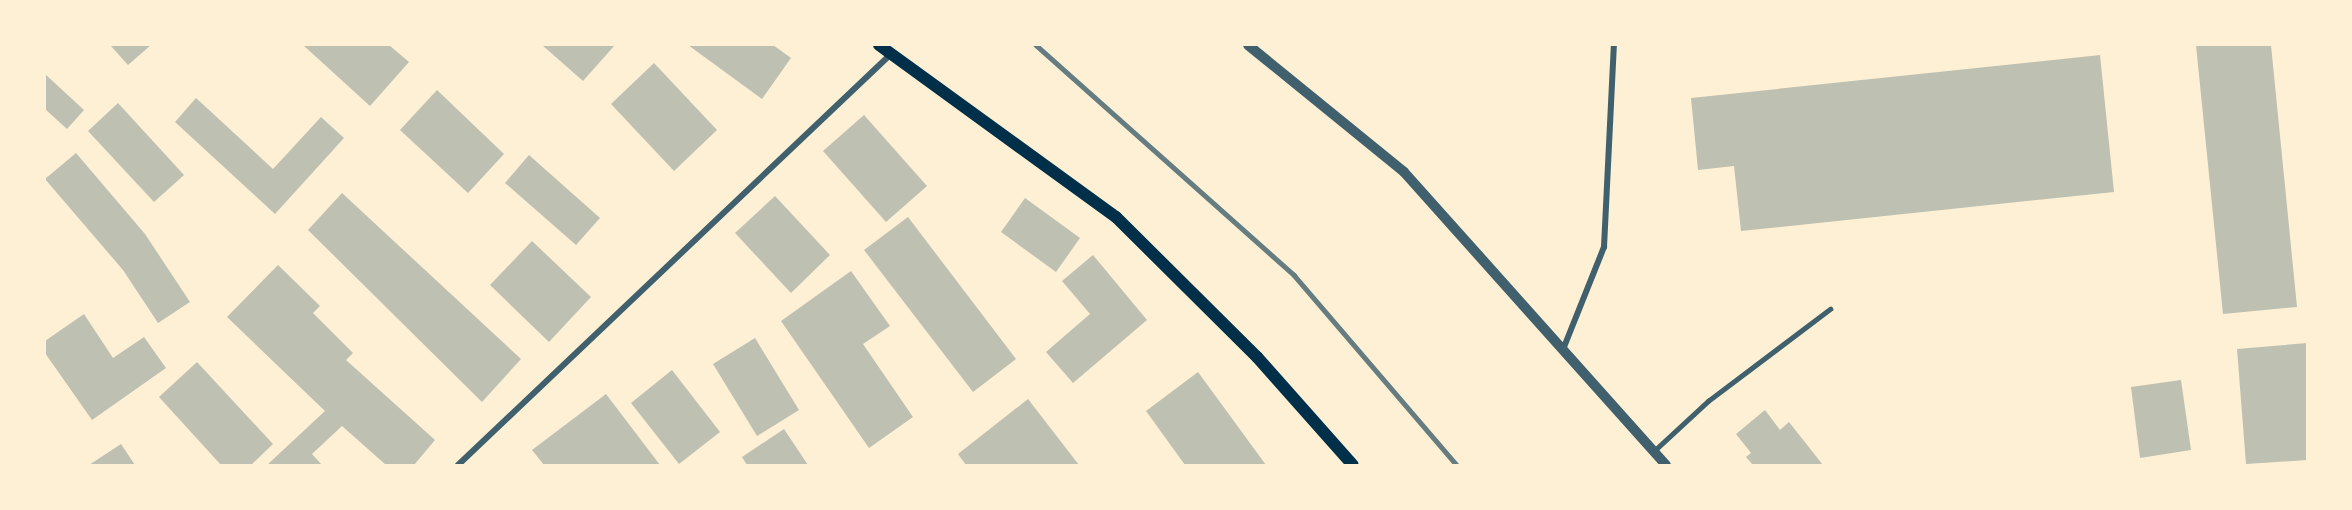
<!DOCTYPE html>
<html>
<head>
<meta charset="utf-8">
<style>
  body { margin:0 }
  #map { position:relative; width:2352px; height:510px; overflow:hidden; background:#fdf0d5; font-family:"Public Sans",sans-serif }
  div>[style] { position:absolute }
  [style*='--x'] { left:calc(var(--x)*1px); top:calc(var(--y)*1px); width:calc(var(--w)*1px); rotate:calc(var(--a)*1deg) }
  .building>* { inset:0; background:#bec0b2 }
  .service>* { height:4.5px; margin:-2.25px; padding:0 2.25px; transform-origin:2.25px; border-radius:2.25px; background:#3f606c }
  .minor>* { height:6px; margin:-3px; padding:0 3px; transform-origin:3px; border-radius:3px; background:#3f606c }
  .tertiary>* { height:10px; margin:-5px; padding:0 5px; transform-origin:5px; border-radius:5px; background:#3f606c }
  .secondary>* { height:12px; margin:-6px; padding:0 6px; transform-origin:6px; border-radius:6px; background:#003049 }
  .rail>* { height:4.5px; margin:-2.25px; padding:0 2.25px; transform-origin:2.25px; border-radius:2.25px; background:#657d81 }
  span { translate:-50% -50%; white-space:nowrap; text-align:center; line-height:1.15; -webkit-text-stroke:4.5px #fdf0d5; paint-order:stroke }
  .frame { position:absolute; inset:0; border:46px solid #fdf0d5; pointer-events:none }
</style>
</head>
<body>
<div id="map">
  <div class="building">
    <i style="clip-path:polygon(110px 45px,151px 45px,128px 65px)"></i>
    <i style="clip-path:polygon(303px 45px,389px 45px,409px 62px,370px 106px)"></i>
    <i style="clip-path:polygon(542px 45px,615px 45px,583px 81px)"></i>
    <i style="clip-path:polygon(688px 45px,773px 45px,791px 58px,762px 99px)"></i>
    <i style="clip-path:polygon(2196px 45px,2271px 45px,2297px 307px,2223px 314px)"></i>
    <i style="clip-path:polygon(2100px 55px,2114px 192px,1741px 231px,1734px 166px,1698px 170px,1691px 98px)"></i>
    <i style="clip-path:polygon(654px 63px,717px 130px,674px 171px,611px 104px)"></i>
    <i style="clip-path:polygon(45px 74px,84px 110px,67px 129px,45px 109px)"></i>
    <i style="clip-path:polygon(437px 90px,504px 154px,468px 193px,400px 130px)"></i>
    <i style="clip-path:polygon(196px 98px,273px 169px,321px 117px,344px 138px,275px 214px,175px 122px)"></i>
    <i style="clip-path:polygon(118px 103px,184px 175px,154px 202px,88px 131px)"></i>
    <i style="clip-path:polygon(864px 115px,927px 186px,886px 222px,823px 151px)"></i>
    <i style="clip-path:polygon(76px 153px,145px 234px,190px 302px,158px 323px,123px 270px,45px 179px)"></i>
    <i style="clip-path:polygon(529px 155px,600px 218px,576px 245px,505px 183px)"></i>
    <i style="clip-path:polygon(342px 193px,521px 359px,482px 402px,308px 230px)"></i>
    <i style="clip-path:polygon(775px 196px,830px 255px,791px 293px,735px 233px)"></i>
    <i style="clip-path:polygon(1025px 198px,1080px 238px,1056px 272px,1001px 232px)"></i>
    <i style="clip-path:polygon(908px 217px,1016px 359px,973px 392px,864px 250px)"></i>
    <i style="clip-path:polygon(532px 241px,591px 297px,549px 342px,490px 285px)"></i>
    <i style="clip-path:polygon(1093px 255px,1147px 320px,1073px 383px,1046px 352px,1090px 314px,1062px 281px)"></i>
    <i style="clip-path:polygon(278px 265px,320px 306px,313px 313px,353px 353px,346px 360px,435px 440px,414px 465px,386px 465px,342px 426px,312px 454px,322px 465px,267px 465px,325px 411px,227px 317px)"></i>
    <i style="clip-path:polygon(851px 271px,890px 326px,863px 344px,913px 417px,869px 448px,781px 321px)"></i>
    <i style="clip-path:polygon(84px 314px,113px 358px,144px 337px,166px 368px,92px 420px,45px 353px,45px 341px)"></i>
    <i style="clip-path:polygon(755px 338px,799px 410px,757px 436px,713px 364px)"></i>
    <i style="clip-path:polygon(2307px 343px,2307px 460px,2246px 464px,2237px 349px)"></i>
    <i style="clip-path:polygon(197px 362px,273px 444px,251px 465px,221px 465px,159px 397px)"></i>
    <i style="clip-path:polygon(672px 370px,720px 432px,679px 464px,631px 403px)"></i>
    <i style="clip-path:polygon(1198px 372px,1266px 465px,1185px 465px,1146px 411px)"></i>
    <i style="clip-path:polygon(2181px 380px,2191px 450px,2140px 458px,2131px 387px)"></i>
    <i style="clip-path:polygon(606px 394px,660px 465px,544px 465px,532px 450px)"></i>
    <i style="clip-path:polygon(1028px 399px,1079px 465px,966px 465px,958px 454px)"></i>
    <i style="clip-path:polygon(1765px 410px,1780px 430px,1789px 422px,1823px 465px,1753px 465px,1746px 457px,1751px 453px,1736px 434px)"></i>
    <i style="clip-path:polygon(784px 429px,808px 465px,747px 465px,742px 457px)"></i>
    <i style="clip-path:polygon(121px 444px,135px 465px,89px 465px)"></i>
  </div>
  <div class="service">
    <i style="--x:1654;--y:451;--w:74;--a:-42.8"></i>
    <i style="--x:1708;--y:401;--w:153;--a:-37"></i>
  </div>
  <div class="minor">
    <i style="--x:1564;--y:347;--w:108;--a:-68.2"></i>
    <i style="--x:1604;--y:247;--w:202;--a:-87.2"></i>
    <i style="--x:458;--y:465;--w:597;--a:-43.51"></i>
  </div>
  <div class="tertiary">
    <i style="--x:1248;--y:45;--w:201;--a:39.1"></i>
    <i style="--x:1404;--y:172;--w:393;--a:48.2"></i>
  </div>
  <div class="secondary">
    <i style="--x:879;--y:45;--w:293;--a:36"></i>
    <i style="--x:1116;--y:217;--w:199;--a:44.8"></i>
    <i style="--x:1257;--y:357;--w:144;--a:48.4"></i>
  </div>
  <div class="rail">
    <i style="--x:1036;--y:45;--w:346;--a:41.7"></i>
    <i style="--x:1294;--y:275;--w:250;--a:49.4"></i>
  </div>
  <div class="frame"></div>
</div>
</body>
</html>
